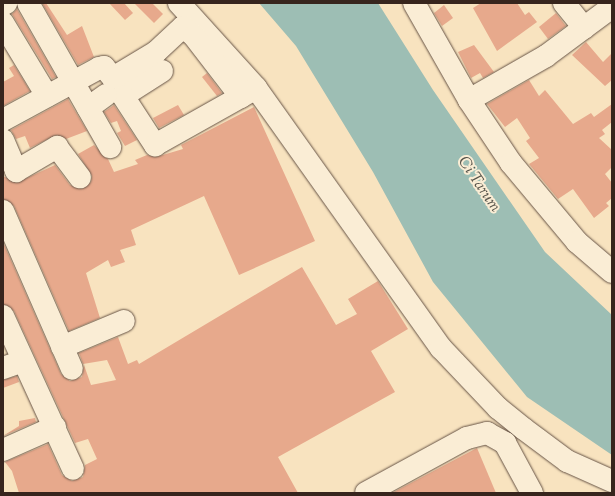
<!DOCTYPE html>
<html>
<head>
<meta charset="utf-8">
<style>
  body { margin:0 }
  #map { position:relative; width:615px; height:496px; overflow:hidden; background:#f8e3bf; font-family:"Sorts Mill Goudy",serif }
  div>[style] { position:absolute }
  [style*='--x'] { left:calc(var(--x)*1px); top:calc(var(--y)*1px); width:calc(var(--w)*1px); rotate:calc(var(--a)*1deg) }
  .water>* { inset:0; background:#9dbeb4 }
  .building>* { inset:0; background:#e7a98c }
  .roads { filter:drop-shadow(0 0 1px #675446) drop-shadow(0 0 1px #675446) }
  .minor>* { height:22px; margin:-11px; padding:0 11px; transform-origin:11px; border-radius:11px; background:#faedd5 }
  span { translate:-50% -50%; white-space:nowrap; text-align:center; line-height:1.15; -webkit-text-stroke:4px #faedd5; paint-order:stroke }
  .water-label { font-size:16px; color:#56534a; font-style:italic }
  .frame { position:absolute; inset:0; border:4px solid #37251d; pointer-events:none }
</style>
</head>
<body>
<div id="map">
  <div class="water">
    <i style="clip-path:polygon(259px 3px,378px 3px,433px 90px,545px 252px,612px 315px,612px 455px,527px 397px,433px 282px,373px 172px,296px 46px)"></i>
  </div>
  <div class="building">
    <i style="clip-path:polygon(42px 3px,46px 3px,67px 35px,82px 26px,94px 57px,78px 65px)"></i>
    <i style="clip-path:polygon(109px 3px,124px 3px,133px 13px,125px 20px)"></i>
    <i style="clip-path:polygon(134px 3px,152px 3px,163px 14px,154px 23px)"></i>
    <i style="clip-path:polygon(481px 3px,517px 3px,525px 15px,529px 12px,537px 22px,497px 51px,473px 8px)"></i>
    <i style="clip-path:polygon(444px 5px,453px 18px,442px 26px,434px 13px)"></i>
    <i style="clip-path:polygon(17px 9px,56px 77px,52px 79px,12px 14px)"></i>
    <i style="clip-path:polygon(556px 13px,566px 26px,548px 39px,539px 27px)"></i>
    <i style="clip-path:polygon(586px 42px,603px 62px,612px 53px,612px 80px,605px 86px,572px 55px)"></i>
    <i style="clip-path:polygon(474px 45px,494px 72px,483px 78px,480px 73px,471px 78px,458px 52px)"></i>
    <i style="clip-path:polygon(14px 65px,30px 91px,3px 106px,3px 82px,14px 76px,9px 68px)"></i>
    <i style="clip-path:polygon(207px 73px,222px 93px,217px 96px,202px 77px)"></i>
    <i style="clip-path:polygon(529px 80px,539px 96px,545px 90px,573px 124px,591px 113px,594px 117px,612px 104px,612px 122px,602px 130px,605px 134px,599px 138px,612px 150px,612px 167px,605px 174px,612px 183px,612px 198px,606px 203px,609px 206px,594px 218px,573px 189px,558px 199px,529px 164px,539px 158px,526px 141px,530px 138px,517px 118px,505px 127px,487px 104px)"></i>
    <i style="clip-path:polygon(68px 99px,87px 131px,66px 139px,56px 135px,30px 148px,25px 136px,16px 139px,11px 130px)"></i>
    <i style="clip-path:polygon(114px 105px,137px 140px,125px 146px,117px 133px,121px 131px,117px 121px,111px 123px,104px 112px)"></i>
    <i style="clip-path:polygon(178px 105px,184px 115px,159px 128px,153px 118px)"></i>
    <i style="clip-path:polygon(254px 107px,315px 241px,239px 275px,204px 196px,131px 230px,136px 245px,120px 250px,125px 262px,111px 267px,108px 260px,86px 273px,100px 318px,69px 331px,14px 206px,3px 199px,3px 176px,16px 183px,55px 165px,70px 185px,82px 189px,91px 182px,92px 176px,78px 154px,94px 145px,108px 159px,114px 172px,138px 164px,135px 160px,147px 155px,156px 157px,183px 149px,181px 145px)"></i>
    <i style="clip-path:polygon(3px 242px,61px 374px,70px 381px,82px 377px,84px 365px,91px 385px,116px 380px,107px 360px,83px 364px,79px 353px,118px 337px,128px 364px,137px 360px,139px 364px,302px 267px,336px 325px,357px 314px,348px 299px,378px 281px,408px 329px,371px 351px,395px 392px,278px 457px,298px 493px,19px 493px,12px 471px,5px 462px,48px 444px,62px 475px,72px 481px,83px 477px,85px 465px,97px 459px,88px 439px,75px 443px,14px 311px,3px 304px)"></i>
    <i style="clip-path:polygon(17px 376px,19px 382px,3px 388px,3px 380px)"></i>
    <i style="clip-path:polygon(35px 418px,36px 422px,3px 436px,19px 426px,19px 421px)"></i>
    <i style="clip-path:polygon(477px 448px,496px 493px,392px 493px,475px 449px)"></i>
  </div>
  <div class="roads">
    <div class="minor">
      <i style="--x:28;--y:3;--w:166;--a:60.3"></i>
      <i style="--x:179;--y:3;--w:115;--a:47.8"></i>
      <i style="--x:256;--y:88;--w:319;--a:54.6"></i>
      <i style="--x:441;--y:348;--w:83;--a:46.5"></i>
      <i style="--x:498;--y:408;--w:33;--a:39"></i>
      <i style="--x:524;--y:429;--w:54;--a:36.7"></i>
      <i style="--x:567;--y:461;--w:49;--a:24"></i>
      <i style="--x:414;--y:3;--w:112;--a:60.4"></i>
      <i style="--x:469;--y:100;--w:76;--a:56.3"></i>
      <i style="--x:511;--y:163;--w:103;--a:50.1"></i>
      <i style="--x:577;--y:242;--w:46;--a:40.6"></i>
      <i style="--x:564;--y:3;--w:32;--a:51"></i>
      <i style="--x:3;--y:5;--w:4;--a:-34"></i>
      <i style="--x:3;--y:23;--w:85;--a:58.9"></i>
      <i style="--x:162;--y:71;--w:46;--a:147.3"></i>
      <i style="--x:123;--y:96;--w:59;--a:56.9"></i>
      <i style="--x:155;--y:145;--w:112;--a:-29.3"></i>
      <i style="--x:469;--y:100;--w:89;--a:-29.7"></i>
      <i style="--x:546;--y:56;--w:82;--a:-36.6"></i>
      <i style="--x:88;--y:108;--w:22;--a:-36"></i>
      <i style="--x:3;--y:120;--w:109;--a:-28.4"></i>
      <i style="--x:99;--y:68;--w:5;--a:-11"></i>
      <i style="--x:104;--y:67;--w:14;--a:51"></i>
      <i style="--x:113;--y:78;--w:50;--a:-31.2"></i>
      <i style="--x:156;--y:52;--w:37;--a:-43"></i>
      <i style="--x:183;--y:27;--w:14;--a:39"></i>
      <i style="--x:194;--y:36;--w:77;--a:52.4"></i>
      <i style="--x:3;--y:140;--w:34;--a:67"></i>
      <i style="--x:16;--y:171;--w:48;--a:-30.3"></i>
      <i style="--x:57;--y:147;--w:38;--a:53"></i>
      <i style="--x:3;--y:211;--w:172;--a:66.4"></i>
      <i style="--x:3;--y:316;--w:168;--a:65.4"></i>
      <i style="--x:62;--y:347;--w:67;--a:-22.8"></i>
      <i style="--x:3;--y:368;--w:21;--a:-19"></i>
      <i style="--x:3;--y:450;--w:57;--a:-23.9"></i>
      <i style="--x:366;--y:493;--w:115;--a:-28.6"></i>
      <i style="--x:467;--y:438;--w:21;--a:-14"></i>
      <i style="--x:487;--y:433;--w:21;--a:29"></i>
      <i style="--x:505;--y:443;--w:57;--a:61.6"></i>
    </div>
  </div>
  <div class="water-label">
    <span style="left:478px;top:185px;rotate:56deg">Ci Tarum</span>
  </div>
  <div class="frame"></div>
</div>
</body>
</html>
